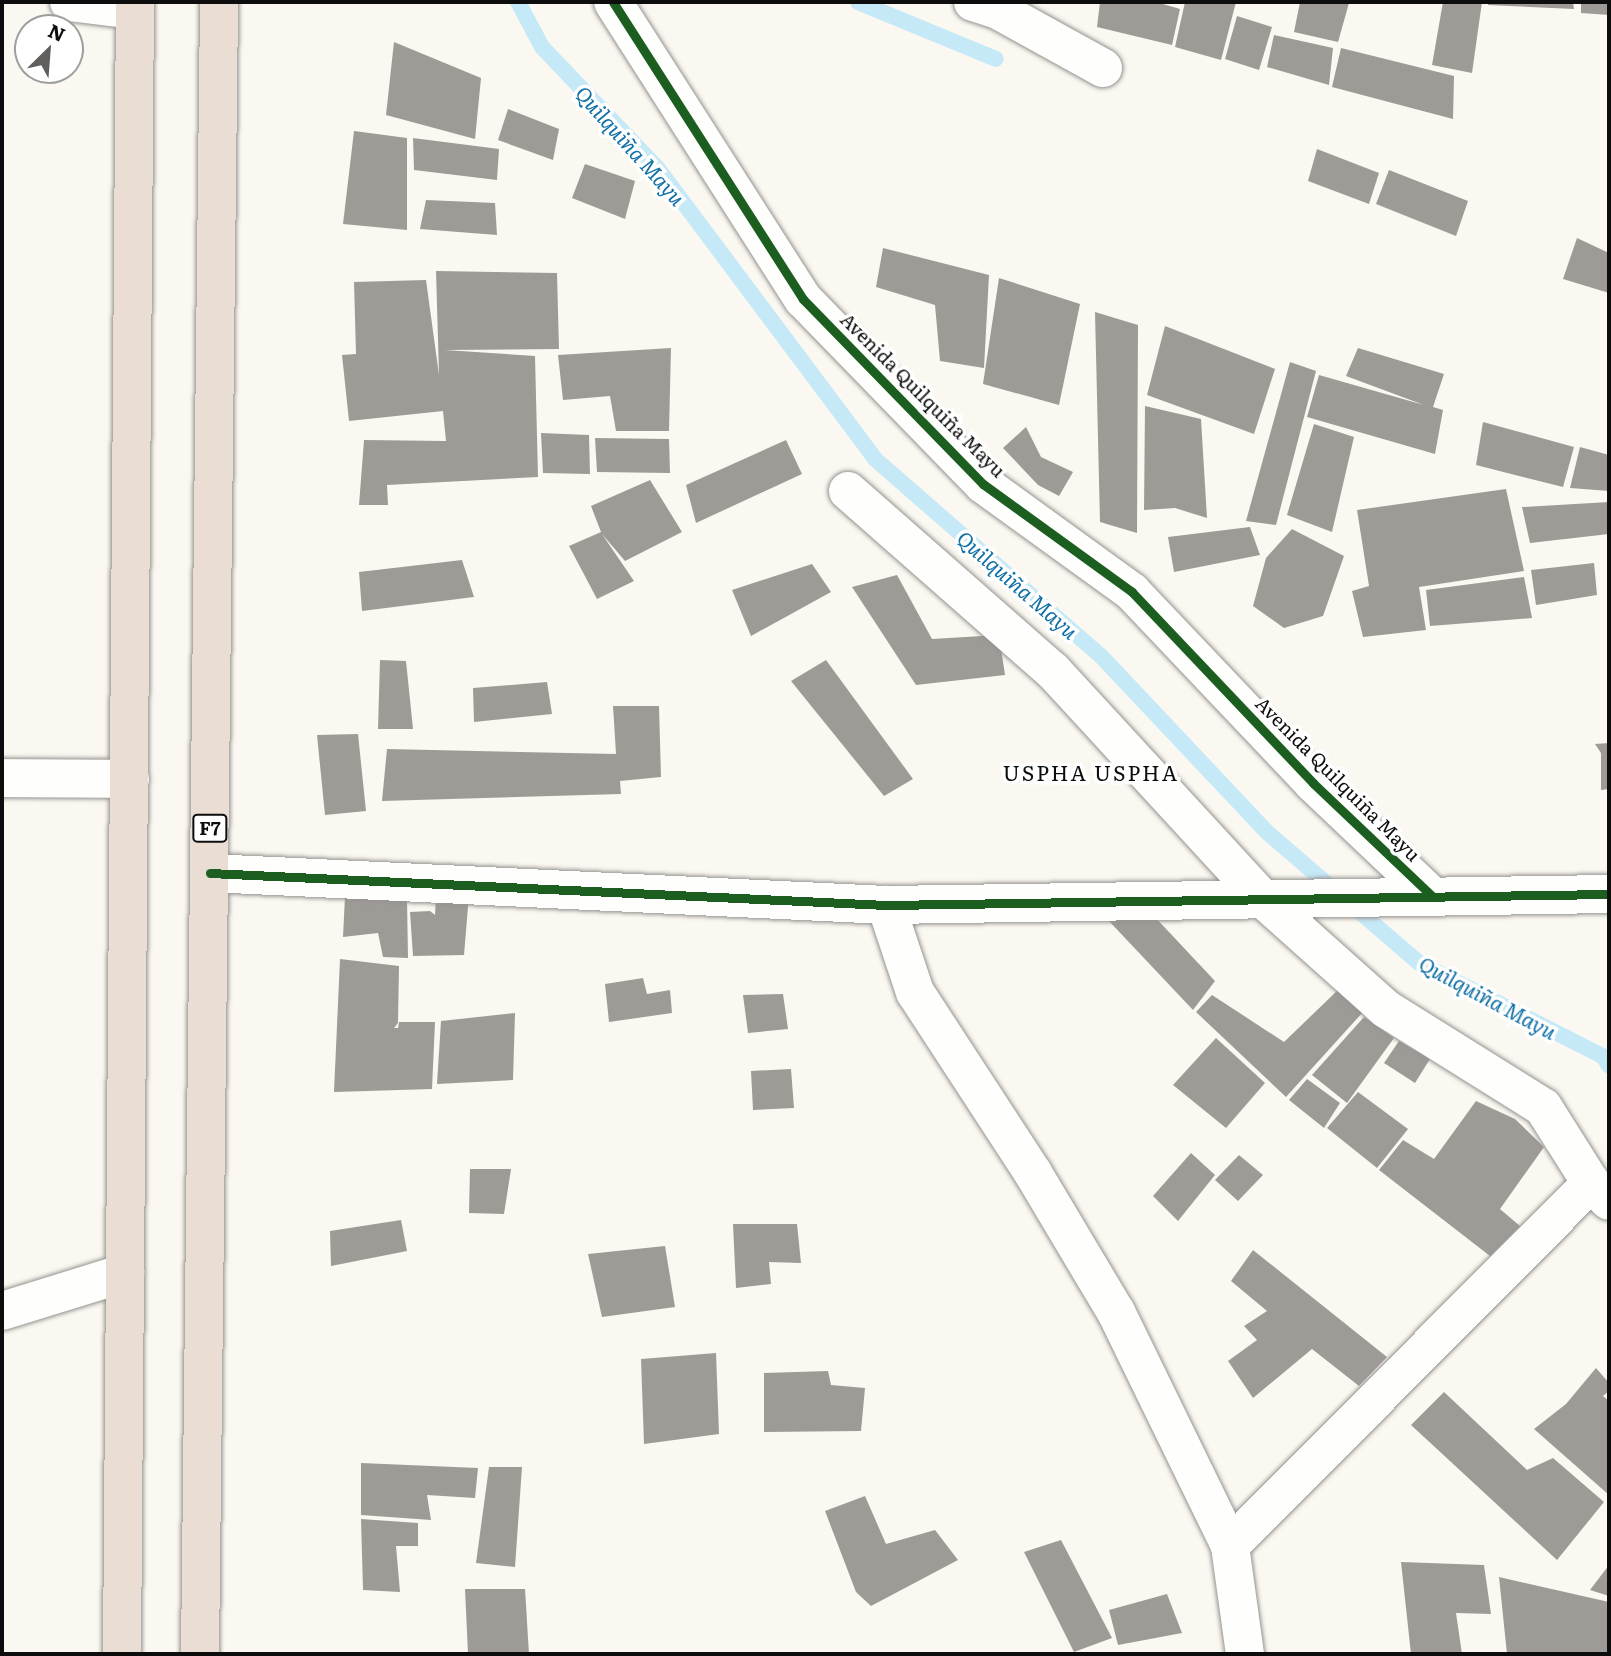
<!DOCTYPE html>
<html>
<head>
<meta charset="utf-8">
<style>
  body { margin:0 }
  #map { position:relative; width:1611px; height:1656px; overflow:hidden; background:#fbf8f1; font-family:Literata,serif }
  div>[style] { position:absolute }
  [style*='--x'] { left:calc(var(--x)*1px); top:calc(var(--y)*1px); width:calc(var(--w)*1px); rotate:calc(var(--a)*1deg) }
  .stream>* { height:16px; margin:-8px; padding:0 8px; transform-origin:8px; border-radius:8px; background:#c6e9f7 }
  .building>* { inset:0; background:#9e9b97 }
  .roads { filter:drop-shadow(0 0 2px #949390) drop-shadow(0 0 2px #949390) }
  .minor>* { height:38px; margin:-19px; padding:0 19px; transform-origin:19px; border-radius:19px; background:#fefefd }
  .highway>* { height:38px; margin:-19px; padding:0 19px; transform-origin:19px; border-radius:19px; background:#eaddd4 }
  .cycleway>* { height:9px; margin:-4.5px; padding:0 4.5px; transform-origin:4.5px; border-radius:4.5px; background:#1b5e20 }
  span { translate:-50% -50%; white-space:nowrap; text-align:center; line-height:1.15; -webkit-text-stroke:7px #fff; paint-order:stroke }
  .shield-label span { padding:2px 5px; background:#fff; border:2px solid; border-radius:5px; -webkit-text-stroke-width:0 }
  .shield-label { font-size:18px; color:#0d0d0d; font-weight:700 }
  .street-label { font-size:19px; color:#0d0d0d }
  .water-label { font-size:21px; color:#1170a5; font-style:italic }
  .neighbourhood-label { font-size:21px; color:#0d0d0d; letter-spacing:2px }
  .frame { position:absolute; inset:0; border:4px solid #0d0d0d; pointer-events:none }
  .north { position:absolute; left:14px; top:14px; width:70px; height:70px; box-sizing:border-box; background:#fff; border:2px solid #9e9e9e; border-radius:50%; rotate:25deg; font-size:19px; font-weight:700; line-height:28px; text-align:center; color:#0d0d0d }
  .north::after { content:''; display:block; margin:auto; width:24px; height:32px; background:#605f5d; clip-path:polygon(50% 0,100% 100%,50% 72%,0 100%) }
</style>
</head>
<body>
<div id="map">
  <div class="stream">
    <i style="--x:518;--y:2;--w:51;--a:61.9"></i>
    <i style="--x:542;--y:47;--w:170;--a:46.4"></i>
    <i style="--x:659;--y:170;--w:361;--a:53.2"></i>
    <i style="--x:875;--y:459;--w:300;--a:41.1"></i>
    <i style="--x:1101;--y:656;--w:243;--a:46.7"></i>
    <i style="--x:1268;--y:833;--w:199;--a:40.7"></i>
    <i style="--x:1419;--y:963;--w:208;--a:26.9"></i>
    <i style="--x:1604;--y:1057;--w:10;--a:61"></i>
    <i style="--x:858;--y:2;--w:149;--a:22.4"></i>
  </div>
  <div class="building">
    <i style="clip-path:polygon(1100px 2px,1156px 2px,1180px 9px,1172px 45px,1097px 27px)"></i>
    <i style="clip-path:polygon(1185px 2px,1236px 2px,1221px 60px,1175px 47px)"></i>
    <i style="clip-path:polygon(1300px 2px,1349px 3px,1338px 42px,1294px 32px)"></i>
    <i style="clip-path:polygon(1443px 2px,1482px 2px,1472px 73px,1432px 65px)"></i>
    <i style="clip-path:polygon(1488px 2px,1573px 2px,1574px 9px,1488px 5px)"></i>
    <i style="clip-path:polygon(1581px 2px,1609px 2px,1609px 15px,1581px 13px)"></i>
    <i style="clip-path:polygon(1237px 16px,1272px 27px,1259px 70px,1225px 59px)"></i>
    <i style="clip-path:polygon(1274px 35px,1333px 48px,1329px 85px,1267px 67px)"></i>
    <i style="clip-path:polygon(394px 42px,481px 78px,475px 139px,386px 115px)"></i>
    <i style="clip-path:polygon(1341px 48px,1454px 76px,1453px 119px,1332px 87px)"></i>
    <i style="clip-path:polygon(508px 109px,559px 129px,553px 160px,498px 140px)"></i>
    <i style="clip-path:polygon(354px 131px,407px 138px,407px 230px,343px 224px)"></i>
    <i style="clip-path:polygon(413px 138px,499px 149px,497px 180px,414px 170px)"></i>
    <i style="clip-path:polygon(1317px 149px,1379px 173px,1369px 204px,1308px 181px)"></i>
    <i style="clip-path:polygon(585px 164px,635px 181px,625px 219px,572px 198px)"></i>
    <i style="clip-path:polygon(1389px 170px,1468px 201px,1456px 236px,1376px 204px)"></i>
    <i style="clip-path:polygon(426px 200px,495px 203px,497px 235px,420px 229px)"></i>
    <i style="clip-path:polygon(1577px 238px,1609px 253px,1609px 293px,1563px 279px)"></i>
    <i style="clip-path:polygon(883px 248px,989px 275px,984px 368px,940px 361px,935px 305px,876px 287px)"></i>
    <i style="clip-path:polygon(436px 271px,557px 273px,559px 349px,445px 350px,535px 356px,538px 477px,387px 485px,388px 505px,359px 505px,364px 440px,446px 441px,443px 411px,349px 421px,342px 355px,356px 354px,354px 282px,426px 280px,439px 375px)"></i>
    <i style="clip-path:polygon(999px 278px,1080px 304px,1059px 405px,983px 384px)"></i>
    <i style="clip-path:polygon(1095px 312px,1138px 325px,1137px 533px,1100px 522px)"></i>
    <i style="clip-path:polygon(1165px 326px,1275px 369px,1254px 434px,1147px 395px)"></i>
    <i style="clip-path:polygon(671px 348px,669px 431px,616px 431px,610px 396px,563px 400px,558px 355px)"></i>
    <i style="clip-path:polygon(1358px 348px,1444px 374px,1433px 407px,1443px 410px,1435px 454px,1307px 417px,1319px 375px,1424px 405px,1346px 376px)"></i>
    <i style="clip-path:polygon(1290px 362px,1316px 371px,1276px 525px,1246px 521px)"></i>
    <i style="clip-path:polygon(1145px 406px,1201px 419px,1207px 518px,1175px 508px,1144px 510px)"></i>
    <i style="clip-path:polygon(1483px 422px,1574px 447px,1563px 487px,1476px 465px)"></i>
    <i style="clip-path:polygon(1314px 424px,1354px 437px,1332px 532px,1287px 515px)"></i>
    <i style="clip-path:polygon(1026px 427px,1041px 457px,1073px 472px,1059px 496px,1038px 485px,1003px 448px)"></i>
    <i style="clip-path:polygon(541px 433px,589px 435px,590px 474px,543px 473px)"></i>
    <i style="clip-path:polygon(595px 438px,669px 439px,670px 473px,597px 472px)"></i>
    <i style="clip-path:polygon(786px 440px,802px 474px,696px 523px,686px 485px)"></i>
    <i style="clip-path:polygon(1580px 447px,1609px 455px,1609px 491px,1570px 488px)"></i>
    <i style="clip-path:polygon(650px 480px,682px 532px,625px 561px,602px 534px,634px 581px,597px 599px,569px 546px,601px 532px,591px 506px)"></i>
    <i style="clip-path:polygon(1506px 489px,1524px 571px,1419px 587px,1426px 630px,1363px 637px,1352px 591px,1369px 586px,1357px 510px)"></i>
    <i style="clip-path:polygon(1609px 502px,1609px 534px,1530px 543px,1522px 507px)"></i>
    <i style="clip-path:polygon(1250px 527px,1260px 555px,1174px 572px,1168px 537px)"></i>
    <i style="clip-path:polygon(1292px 529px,1344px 556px,1323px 616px,1284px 628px,1253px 606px,1266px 558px)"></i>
    <i style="clip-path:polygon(462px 560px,474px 597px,362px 611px,359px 572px)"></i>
    <i style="clip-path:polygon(1594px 563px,1597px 595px,1536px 605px,1531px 570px)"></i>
    <i style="clip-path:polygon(812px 564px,831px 592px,751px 636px,732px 590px)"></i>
    <i style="clip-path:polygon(897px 575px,932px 639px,999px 635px,1005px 675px,916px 685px,852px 587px)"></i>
    <i style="clip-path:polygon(1524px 577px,1532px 618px,1430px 626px,1426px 590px)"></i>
    <i style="clip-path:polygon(380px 660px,406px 661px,413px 729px,378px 729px)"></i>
    <i style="clip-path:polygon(826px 660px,913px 779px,884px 796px,791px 681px)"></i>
    <i style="clip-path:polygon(547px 682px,552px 714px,474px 722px,473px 688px)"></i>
    <i style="clip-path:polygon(613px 706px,659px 706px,661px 777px,620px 781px,621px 794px,382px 801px,387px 749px,616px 754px)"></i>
    <i style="clip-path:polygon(358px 734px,366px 811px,325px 815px,317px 735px)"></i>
    <i style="clip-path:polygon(1609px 743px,1609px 789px,1601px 790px,1601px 753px,1595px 744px)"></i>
    <i style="clip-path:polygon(469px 895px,464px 955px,413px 956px,410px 912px,430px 911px,435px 915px,436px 896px)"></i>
    <i style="clip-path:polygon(345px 896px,407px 898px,408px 958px,383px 957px,378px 933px,343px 937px)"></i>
    <i style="clip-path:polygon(1153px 915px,1215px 981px,1193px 1010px,1108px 920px)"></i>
    <i style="clip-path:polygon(340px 959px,399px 966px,398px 1023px,394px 1028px,398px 1028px,399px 1022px,435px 1022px,432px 1089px,334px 1092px)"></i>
    <i style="clip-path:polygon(643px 978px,647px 994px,670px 990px,672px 1013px,609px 1022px,605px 984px)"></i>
    <i style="clip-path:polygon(1340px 988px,1363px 1012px,1286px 1097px,1196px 1012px,1212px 995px,1284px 1042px)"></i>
    <i style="clip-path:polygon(783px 994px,788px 1029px,748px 1033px,743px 995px)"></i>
    <i style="clip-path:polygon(515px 1013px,513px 1080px,437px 1084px,441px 1021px)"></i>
    <i style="clip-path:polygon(1364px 1017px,1394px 1038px,1347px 1103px,1312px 1075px)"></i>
    <i style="clip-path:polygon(1216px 1038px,1265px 1083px,1226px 1128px,1173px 1085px)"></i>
    <i style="clip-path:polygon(1399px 1041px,1430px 1059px,1415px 1083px,1384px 1063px)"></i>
    <i style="clip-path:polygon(791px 1069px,794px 1108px,753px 1110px,751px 1071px)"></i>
    <i style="clip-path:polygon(1307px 1079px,1340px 1103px,1324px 1128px,1289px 1100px)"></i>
    <i style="clip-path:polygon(1358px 1092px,1408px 1129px,1377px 1168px,1327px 1128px)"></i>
    <i style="clip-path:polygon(1476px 1101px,1515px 1119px,1544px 1147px,1500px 1209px,1520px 1226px,1490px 1256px,1379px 1170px,1403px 1140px,1434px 1159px)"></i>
    <i style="clip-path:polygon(1191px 1153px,1215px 1175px,1178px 1221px,1153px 1196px)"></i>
    <i style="clip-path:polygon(1239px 1155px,1263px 1175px,1238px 1201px,1215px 1180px)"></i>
    <i style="clip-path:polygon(470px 1169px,511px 1169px,504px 1214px,469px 1213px)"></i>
    <i style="clip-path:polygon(401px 1220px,407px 1251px,331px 1266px,330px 1231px)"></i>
    <i style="clip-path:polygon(733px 1224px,797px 1224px,801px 1263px,769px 1262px,771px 1284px,736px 1288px)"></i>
    <i style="clip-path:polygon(665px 1246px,675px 1307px,602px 1317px,588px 1254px)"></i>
    <i style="clip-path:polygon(1253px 1250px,1387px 1357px,1359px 1386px,1312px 1349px,1253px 1398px,1228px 1361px,1257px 1340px,1244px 1326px,1267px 1311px,1231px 1281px)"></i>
    <i style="clip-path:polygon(716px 1353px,719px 1434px,644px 1444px,641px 1359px)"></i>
    <i style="clip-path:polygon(1596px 1368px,1609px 1383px,1609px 1391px,1603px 1396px,1609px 1401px,1609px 1495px,1534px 1429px,1566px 1404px)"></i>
    <i style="clip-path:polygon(828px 1371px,831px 1385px,865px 1388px,861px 1431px,764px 1432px,764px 1373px)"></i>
    <i style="clip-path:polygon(1444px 1392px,1527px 1470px,1553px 1458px,1604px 1502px,1557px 1560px,1411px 1425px)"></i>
    <i style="clip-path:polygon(361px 1463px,478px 1468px,475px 1498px,427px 1495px,431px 1520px,361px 1515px)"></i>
    <i style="clip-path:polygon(489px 1467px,522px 1467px,515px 1567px,476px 1563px)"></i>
    <i style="clip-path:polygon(865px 1496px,886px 1544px,935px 1530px,958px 1560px,871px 1606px,856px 1592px,825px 1511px)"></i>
    <i style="clip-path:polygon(361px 1519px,418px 1523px,418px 1546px,396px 1546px,400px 1592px,363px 1590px)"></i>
    <i style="clip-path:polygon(1061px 1540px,1112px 1638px,1074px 1652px,1024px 1552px)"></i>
    <i style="clip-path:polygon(1401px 1562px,1484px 1565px,1491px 1614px,1456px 1613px,1462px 1654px,1411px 1654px)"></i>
    <i style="clip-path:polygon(1609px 1565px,1609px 1596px,1590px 1590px)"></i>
    <i style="clip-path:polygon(1499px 1577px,1609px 1602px,1609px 1654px,1507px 1654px)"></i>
    <i style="clip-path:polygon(465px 1589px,525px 1589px,529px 1654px,468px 1654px)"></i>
    <i style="clip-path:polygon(1167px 1594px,1182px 1633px,1118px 1645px,1109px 1610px)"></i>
  </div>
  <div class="roads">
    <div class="minor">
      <i style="--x:69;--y:2;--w:65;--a:7"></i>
      <i style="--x:613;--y:2;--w:353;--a:57.4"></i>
      <i style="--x:803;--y:299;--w:258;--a:45.8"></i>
      <i style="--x:983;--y:484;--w:184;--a:35.9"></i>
      <i style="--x:1132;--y:592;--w:263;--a:46.5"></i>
      <i style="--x:1313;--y:783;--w:164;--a:43.5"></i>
      <i style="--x:973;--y:2;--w:26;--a:18"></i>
      <i style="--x:998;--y:10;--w:120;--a:28.9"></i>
      <i style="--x:848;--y:491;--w:273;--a:41.3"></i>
      <i style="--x:1053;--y:671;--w:310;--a:47.4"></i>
      <i style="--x:1263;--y:899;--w:165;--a:41.8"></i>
      <i style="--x:1386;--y:1009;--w:185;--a:32"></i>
      <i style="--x:1543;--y:1107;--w:90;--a:57.7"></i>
      <i style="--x:1591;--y:1183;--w:25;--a:45"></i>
      <i style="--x:2;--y:778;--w:128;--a:0.4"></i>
      <i style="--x:210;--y:873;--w:677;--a:2.71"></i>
      <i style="--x:886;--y:905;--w:723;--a:-0.87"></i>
      <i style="--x:886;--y:905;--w:92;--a:71.6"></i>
      <i style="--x:915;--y:992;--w:216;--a:56.9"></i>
      <i style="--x:1033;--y:1173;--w:162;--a:59.2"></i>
      <i style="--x:1116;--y:1312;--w:260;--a:64"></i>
      <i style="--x:1230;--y:1546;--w:109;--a:82.1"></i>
      <i style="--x:2;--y:1311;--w:129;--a:-17.2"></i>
      <i style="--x:1230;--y:1546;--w:512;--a:-45.16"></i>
    </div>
    <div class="highway">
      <i style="--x:122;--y:1654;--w:1652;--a:-89.55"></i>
      <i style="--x:200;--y:1654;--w:1652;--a:-89.34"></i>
    </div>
  </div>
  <div class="cycleway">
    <i style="--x:613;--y:2;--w:353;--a:57.4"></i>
    <i style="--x:803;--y:299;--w:258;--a:45.8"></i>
    <i style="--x:983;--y:484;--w:184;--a:35.9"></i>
    <i style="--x:1132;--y:592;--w:263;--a:46.5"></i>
    <i style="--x:1313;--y:783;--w:164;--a:43.5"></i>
    <i style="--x:210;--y:873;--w:677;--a:2.71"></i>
    <i style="--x:886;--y:905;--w:723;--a:-0.87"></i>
  </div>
  <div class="shield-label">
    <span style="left:210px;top:828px">F7</span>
  </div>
  <div class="street-label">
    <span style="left:923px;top:395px;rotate:45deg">Avenida Quilquiña Mayu</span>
    <span style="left:1338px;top:779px;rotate:45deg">Avenida Quilquiña Mayu</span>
  </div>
  <div class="water-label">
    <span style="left:631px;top:145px;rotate:48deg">Quilquiña Mayu</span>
    <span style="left:1018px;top:584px;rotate:41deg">Quilquiña Mayu</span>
    <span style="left:1488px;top:997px;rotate:28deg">Quilquiña Mayu</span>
  </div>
  <div class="neighbourhood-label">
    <span style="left:1091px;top:772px">USPHA USPHA</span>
  </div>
  <div class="frame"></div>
  <div class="north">N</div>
</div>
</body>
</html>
